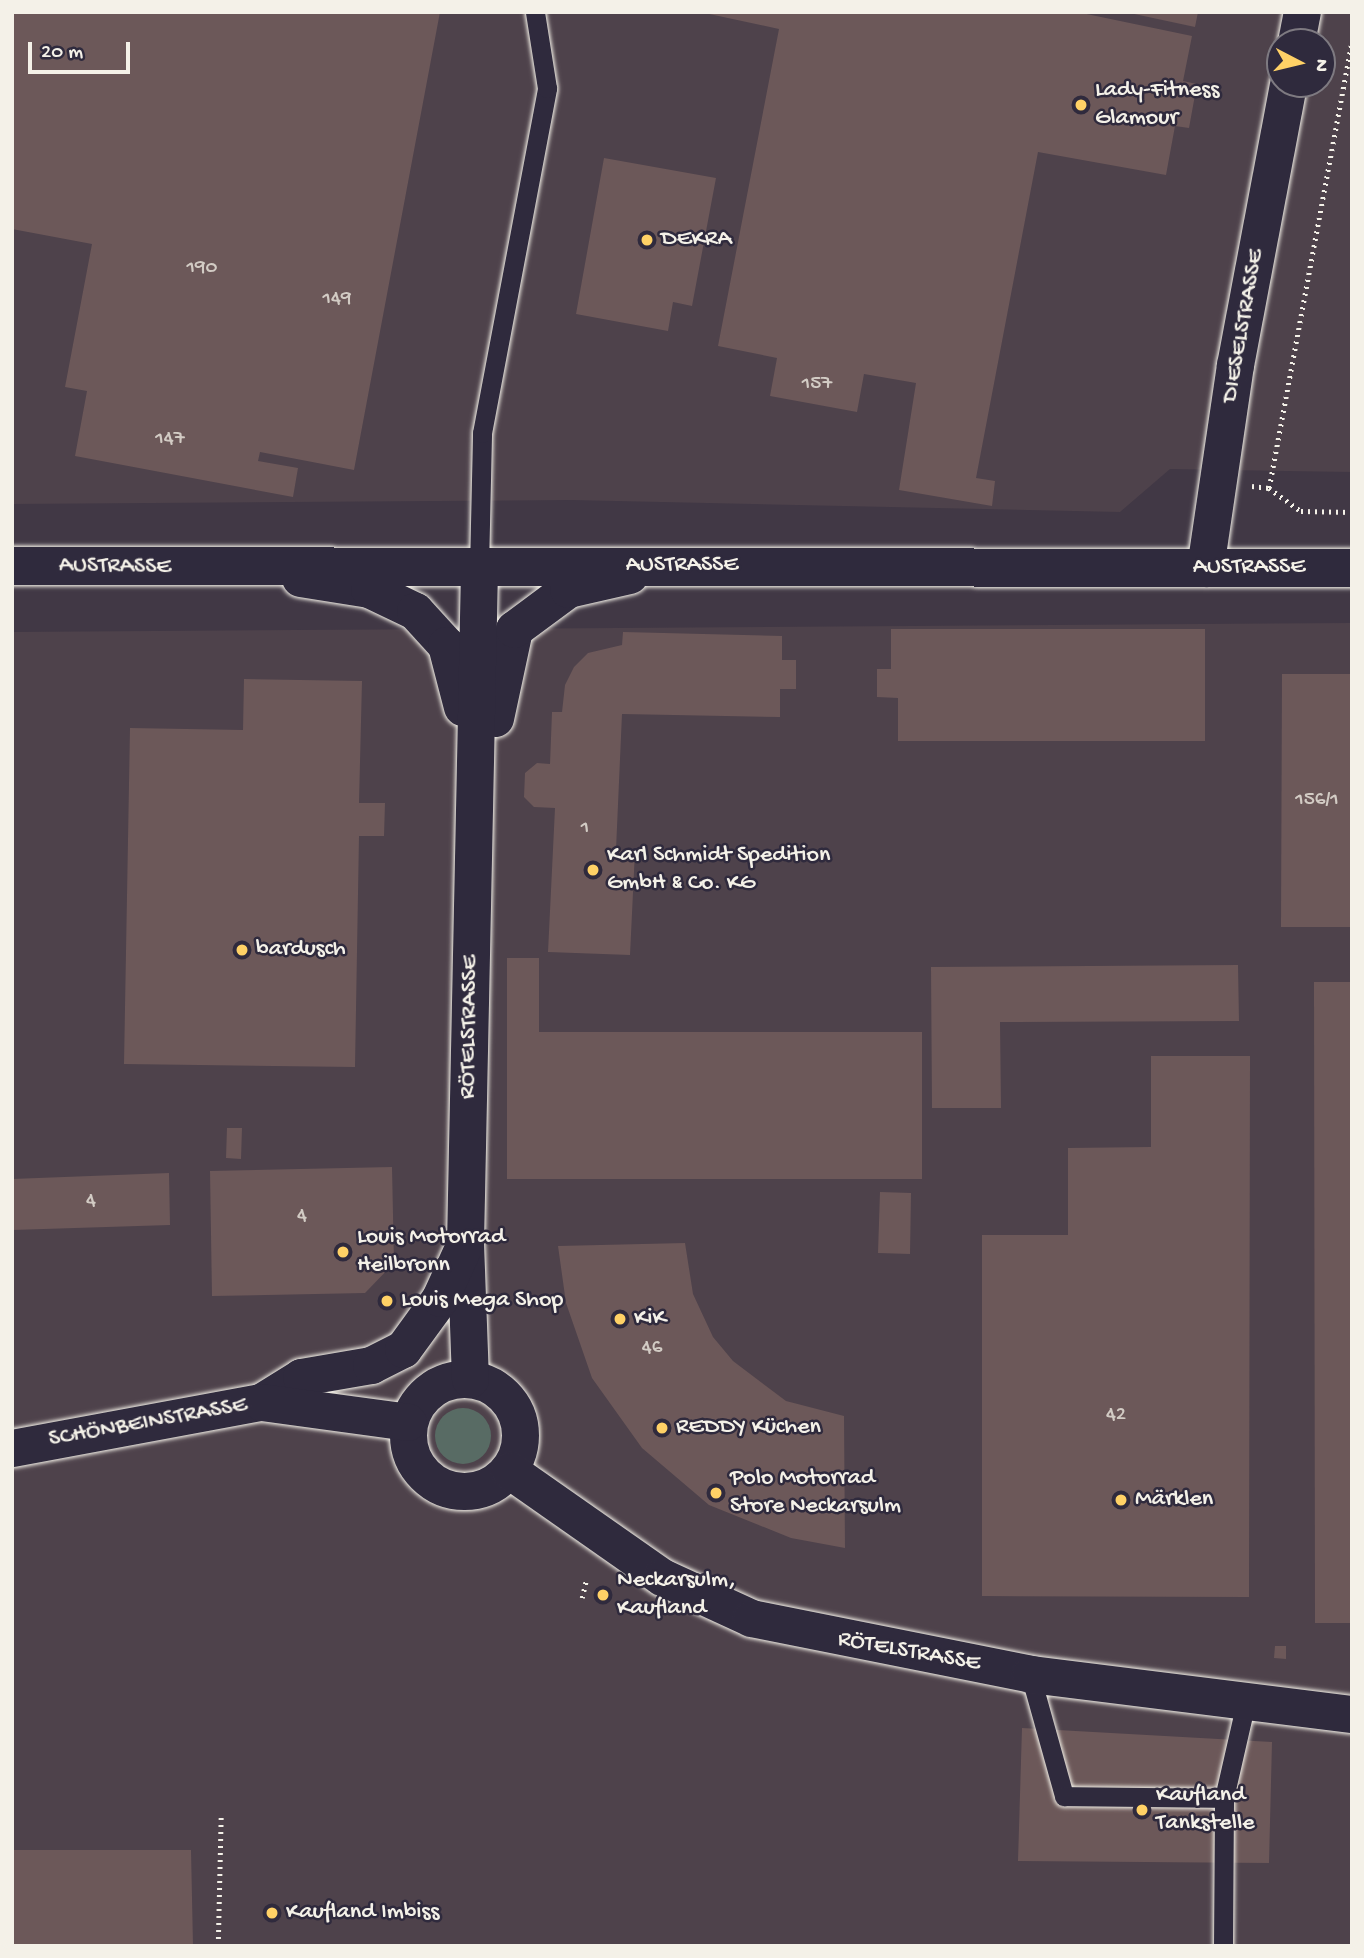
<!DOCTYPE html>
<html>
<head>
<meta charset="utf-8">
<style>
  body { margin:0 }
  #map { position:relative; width:1364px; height:1958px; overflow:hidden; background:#413845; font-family:"Gochi Hand",sans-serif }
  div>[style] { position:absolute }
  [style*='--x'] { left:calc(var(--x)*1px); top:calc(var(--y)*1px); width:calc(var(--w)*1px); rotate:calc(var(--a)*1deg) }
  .built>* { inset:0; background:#4e424b }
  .green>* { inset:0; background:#586b64 }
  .round { border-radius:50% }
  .building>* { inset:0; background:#6c5859 }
  .path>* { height:4.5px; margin-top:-2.25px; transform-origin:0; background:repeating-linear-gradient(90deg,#f4f1e8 0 2px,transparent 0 7px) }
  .roads { filter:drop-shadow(0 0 2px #f4f1e8) drop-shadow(0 0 2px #f4f1e8) }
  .lane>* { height:19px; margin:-9.5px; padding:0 9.5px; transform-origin:9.5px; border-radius:9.5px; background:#2f2a3d }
  .street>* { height:37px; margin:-18.5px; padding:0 18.5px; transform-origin:18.5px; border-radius:18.5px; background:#2f2a3d }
  .street>.ring { margin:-18.5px; padding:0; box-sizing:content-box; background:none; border:37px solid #2f2a3d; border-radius:50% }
  .secondary>* { height:38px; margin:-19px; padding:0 19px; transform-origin:19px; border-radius:19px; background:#2f2a3d }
  .dots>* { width:19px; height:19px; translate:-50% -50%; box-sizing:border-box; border:4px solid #2f2a3d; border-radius:50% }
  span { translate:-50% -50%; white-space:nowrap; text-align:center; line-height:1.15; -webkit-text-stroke:5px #2f2a3d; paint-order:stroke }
  .number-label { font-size:21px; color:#d2cbc4 }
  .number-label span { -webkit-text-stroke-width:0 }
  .poi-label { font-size:24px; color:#f4f1e8 }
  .left { translate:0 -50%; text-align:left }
  .street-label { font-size:24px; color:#f4f1e8 }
  .frame { position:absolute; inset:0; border:14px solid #f4f1e8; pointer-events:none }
  .north { position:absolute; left:1266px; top:28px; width:70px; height:70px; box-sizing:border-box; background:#2f2a3d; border:2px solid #7e7a81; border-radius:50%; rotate:97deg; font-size:19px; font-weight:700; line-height:28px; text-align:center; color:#f4f1e8 }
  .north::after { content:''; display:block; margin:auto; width:24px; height:32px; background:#ffd166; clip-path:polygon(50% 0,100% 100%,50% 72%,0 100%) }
  .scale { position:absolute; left:28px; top:42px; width:102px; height:32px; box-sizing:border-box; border:4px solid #f4f1e8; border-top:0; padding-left:9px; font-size:21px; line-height:24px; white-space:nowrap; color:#f4f1e8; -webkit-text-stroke:5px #2f2a3d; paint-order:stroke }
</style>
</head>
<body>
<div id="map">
  <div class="built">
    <i style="clip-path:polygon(evenodd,12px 12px,1352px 12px,1352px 472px,1170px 469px,1120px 512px,571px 500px,12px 504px,12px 12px,1280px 42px,1322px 42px,1322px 84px,1280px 84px,1280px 42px)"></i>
    <i style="clip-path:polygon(1352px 623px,1352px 1946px,12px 1946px,12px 632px)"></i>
  </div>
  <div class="green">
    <i class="round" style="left:435px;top:1408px;width:56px;height:56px"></i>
  </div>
  <div class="building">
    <i style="clip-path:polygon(12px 12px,440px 12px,354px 470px,260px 452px,258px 461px,298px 468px,293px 497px,75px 456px,87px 391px,65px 387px,92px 244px,12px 229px)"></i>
    <i style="clip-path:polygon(700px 12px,1077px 12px,1192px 36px,1183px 81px,1197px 84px,1189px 128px,1175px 126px,1166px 175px,1038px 152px,976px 478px,995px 481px,992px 506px,899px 490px,916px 383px,864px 374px,857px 412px,770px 396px,777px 358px,718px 346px,779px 29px)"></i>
    <i style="clip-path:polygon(1125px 12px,1198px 12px,1195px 27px)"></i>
    <i style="clip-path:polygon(604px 158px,716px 178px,692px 306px,673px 302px,668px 331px,576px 314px)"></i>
    <i style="clip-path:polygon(891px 629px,1205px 629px,1205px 741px,898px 741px,898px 698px,877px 697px,877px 669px,891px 669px)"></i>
    <i style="clip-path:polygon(623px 632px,782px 636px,782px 660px,796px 660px,796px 689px,780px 689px,780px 717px,622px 714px,616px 850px,635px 851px,630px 955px,548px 952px,555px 808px,534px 807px,524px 797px,525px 773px,537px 763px,550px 764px,552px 712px,562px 712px,565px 685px,574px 667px,588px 653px,622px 645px)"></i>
    <i style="clip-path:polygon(1282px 674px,1352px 674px,1352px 927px,1281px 927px)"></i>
    <i style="clip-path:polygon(244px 679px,362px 681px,359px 803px,385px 803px,384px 836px,359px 836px,355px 1067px,124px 1064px,130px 728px,243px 730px)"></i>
    <i style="clip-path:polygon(507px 958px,539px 958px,539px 1032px,922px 1032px,922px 1179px,507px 1179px)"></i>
    <i style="clip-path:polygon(1238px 965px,1239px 1021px,1000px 1022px,1001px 1108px,932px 1108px,931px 967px)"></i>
    <i style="clip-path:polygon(1314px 982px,1352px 982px,1352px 1623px,1315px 1623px)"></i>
    <i style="clip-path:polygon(1151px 1056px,1250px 1056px,1249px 1597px,982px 1596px,982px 1235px,1068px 1235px,1068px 1148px,1151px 1147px)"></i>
    <i style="clip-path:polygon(227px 1128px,242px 1128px,241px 1159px,226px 1158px)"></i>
    <i style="clip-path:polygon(392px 1167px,394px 1263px,365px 1293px,212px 1296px,210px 1171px)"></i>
    <i style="clip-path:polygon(169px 1173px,170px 1225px,12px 1230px,12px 1179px)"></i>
    <i style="clip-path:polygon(880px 1192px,911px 1193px,910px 1254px,878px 1253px)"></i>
    <i style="clip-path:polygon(685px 1243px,693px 1294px,713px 1337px,733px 1361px,786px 1401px,844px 1416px,845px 1548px,791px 1538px,709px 1505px,642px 1448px,592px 1378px,566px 1303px,558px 1246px)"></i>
    <i style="clip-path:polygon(1275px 1646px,1286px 1646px,1286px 1659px,1274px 1658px)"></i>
    <i style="clip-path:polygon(1022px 1728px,1272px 1742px,1269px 1863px,1018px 1861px)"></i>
    <i style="clip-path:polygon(12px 1850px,191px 1850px,193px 1946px,12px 1946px)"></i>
  </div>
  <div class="path">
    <i style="--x:1252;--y:486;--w:17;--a:7"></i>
    <i style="--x:1269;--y:488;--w:39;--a:36"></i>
    <i style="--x:1301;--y:511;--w:51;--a:1.1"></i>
    <i style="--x:1269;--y:488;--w:455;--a:-79.5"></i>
    <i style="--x:582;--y:1598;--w:17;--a:-77"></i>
    <i style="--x:218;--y:1946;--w:130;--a:-88.7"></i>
    <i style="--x:305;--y:1946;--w:5;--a:0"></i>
    <i style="--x:390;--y:1946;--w:74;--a:0"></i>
  </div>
  <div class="roads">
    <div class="lane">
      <i style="--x:479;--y:568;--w:135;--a:-88.7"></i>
      <i style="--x:482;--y:433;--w:351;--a:-79.3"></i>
      <i style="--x:547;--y:88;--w:77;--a:-99"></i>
      <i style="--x:1030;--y:1674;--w:127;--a:74.4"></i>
      <i style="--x:1064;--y:1796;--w:160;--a:0.7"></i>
      <i style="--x:1224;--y:1798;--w:98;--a:-77.1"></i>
      <i style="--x:1223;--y:1946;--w:148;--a:-89.6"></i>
    </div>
    <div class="street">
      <i style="--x:1296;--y:42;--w:31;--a:-79"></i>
      <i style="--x:1205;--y:568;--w:205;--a:-81.6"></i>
      <i style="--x:1235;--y:365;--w:286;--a:-79.3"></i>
      <i style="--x:300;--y:578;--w:70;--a:9.1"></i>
      <i style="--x:369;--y:589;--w:51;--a:25.6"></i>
      <i style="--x:415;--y:611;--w:46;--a:47.6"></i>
      <i style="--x:446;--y:645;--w:64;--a:75.5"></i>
      <i style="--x:495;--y:718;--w:91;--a:-77.9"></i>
      <i style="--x:514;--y:629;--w:67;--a:-36.5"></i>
      <i style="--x:568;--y:589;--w:63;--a:-12.9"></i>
      <i class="ring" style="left:408px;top:1379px;width:75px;height:75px"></i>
      <i style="--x:470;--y:1379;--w:136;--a:-92.1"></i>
      <i style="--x:465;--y:1243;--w:675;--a:-88.81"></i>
      <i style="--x:261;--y:1402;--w:47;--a:-32"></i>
      <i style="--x:301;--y:1377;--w:71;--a:-9.7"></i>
      <i style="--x:371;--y:1365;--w:36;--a:-27"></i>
      <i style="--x:403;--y:1349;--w:63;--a:-54"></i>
      <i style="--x:440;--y:1298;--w:53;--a:-65.4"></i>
      <i style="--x:12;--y:1448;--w:253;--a:-10.5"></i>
      <i style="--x:261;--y:1402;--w:148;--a:7.7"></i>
      <i style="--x:509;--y:1470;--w:187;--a:35"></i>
      <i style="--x:662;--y:1577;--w:98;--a:24.7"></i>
      <i style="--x:751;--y:1618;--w:285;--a:11.3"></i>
      <i style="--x:1030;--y:1674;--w:324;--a:7.1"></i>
    </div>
    <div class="secondary">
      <i style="--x:12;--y:566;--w:1340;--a:0.09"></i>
    </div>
  </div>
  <div class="dots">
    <i style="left:1081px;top:105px;background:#ffd166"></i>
    <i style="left:647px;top:240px;background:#ffd166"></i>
    <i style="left:593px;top:870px;background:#ffd166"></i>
    <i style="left:242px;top:950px;background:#ffd166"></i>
    <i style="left:343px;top:1252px;background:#ffd166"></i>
    <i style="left:387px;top:1301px;background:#ffd166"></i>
    <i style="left:620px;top:1319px;background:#ffd166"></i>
    <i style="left:662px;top:1428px;background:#ffd166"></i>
    <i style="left:716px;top:1493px;background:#ffd166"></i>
    <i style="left:1121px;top:1500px;background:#ffd166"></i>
    <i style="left:603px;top:1595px;background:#ffd166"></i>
    <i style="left:1142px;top:1810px;background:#ffd166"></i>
    <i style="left:272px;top:1913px;background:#ffd166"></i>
  </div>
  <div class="number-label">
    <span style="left:202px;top:269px">190</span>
    <span style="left:337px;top:300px">149</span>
    <span style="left:817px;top:385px">157</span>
    <span style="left:170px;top:440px">147</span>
    <span style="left:1317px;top:801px">156/1</span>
    <span style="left:585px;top:829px">1</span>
    <span style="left:91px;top:1202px">4</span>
    <span style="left:302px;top:1217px">4</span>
    <span style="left:652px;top:1349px">46</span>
    <span style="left:1116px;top:1416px">42</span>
  </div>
  <div class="poi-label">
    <span class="left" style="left:1095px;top:105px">Lady-Fitness<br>Glamour</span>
    <span class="left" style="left:661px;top:240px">DEKRA</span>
    <span class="left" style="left:607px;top:870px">Karl Schmidt Spedition<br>GmbH &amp; Co. KG</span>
    <span class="left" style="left:256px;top:950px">bardusch</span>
    <span class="left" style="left:357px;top:1252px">Louis Motorrad<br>Heilbronn</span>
    <span class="left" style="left:401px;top:1301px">Louis Mega Shop</span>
    <span class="left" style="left:634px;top:1319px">KiK</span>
    <span class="left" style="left:676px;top:1428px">REDDY Küchen</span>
    <span class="left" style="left:730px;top:1493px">Polo Motorrad<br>Store Neckarsulm</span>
    <span class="left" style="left:1135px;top:1500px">Märklen</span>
    <span class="left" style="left:617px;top:1595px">Neckarsulm,<br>Kaufland</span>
    <span class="left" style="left:1156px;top:1810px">Kaufland<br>Tankstelle</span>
    <span class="left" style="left:286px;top:1913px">Kaufland Imbiss</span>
  </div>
  <div class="street-label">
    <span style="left:1244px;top:326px;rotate:-80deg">DIESELSTRASSE</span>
    <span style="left:682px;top:566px">AUSTRASSE</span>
    <span style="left:115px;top:567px;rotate:1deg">AUSTRASSE</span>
    <span style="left:1249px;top:568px">AUSTRASSE</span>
    <span style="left:470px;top:1027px;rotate:-89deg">RÖTELSTRASSE</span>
    <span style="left:148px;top:1423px;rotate:-10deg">SCHÖNBEINSTRASSE</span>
    <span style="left:909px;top:1652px;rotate:10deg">RÖTELSTRASSE</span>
  </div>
  <div class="frame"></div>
  <div class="north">N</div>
  <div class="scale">20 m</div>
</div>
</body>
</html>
